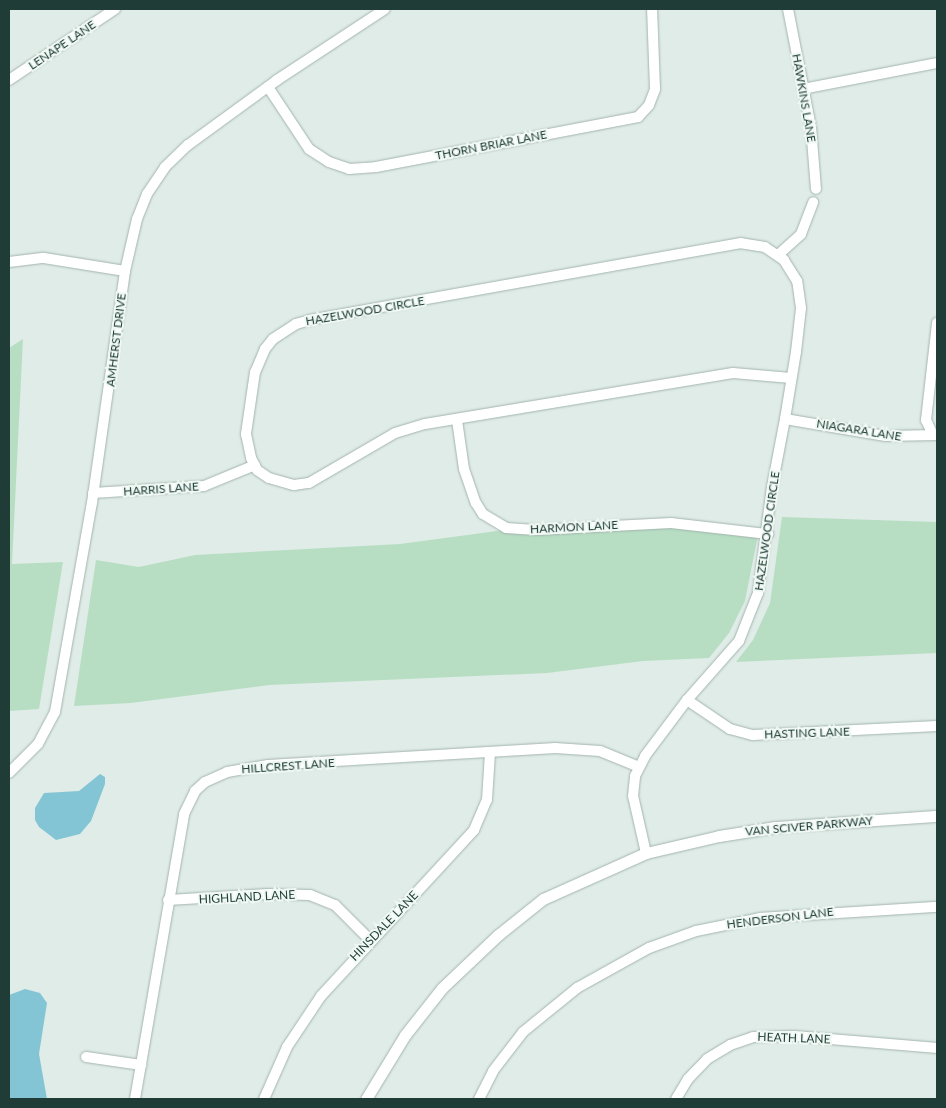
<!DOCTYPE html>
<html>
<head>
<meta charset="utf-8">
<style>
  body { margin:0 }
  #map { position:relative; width:946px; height:1108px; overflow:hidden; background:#e0ece7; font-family:Lato,sans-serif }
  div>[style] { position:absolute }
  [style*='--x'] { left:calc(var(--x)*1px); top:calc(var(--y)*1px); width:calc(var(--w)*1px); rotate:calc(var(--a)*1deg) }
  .green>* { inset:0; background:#b7dec3 }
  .water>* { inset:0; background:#84c5d5 }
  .roads { filter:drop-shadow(0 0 1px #a2b4ae) drop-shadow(0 0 1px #a2b4ae) }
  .minor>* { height:10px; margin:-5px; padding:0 5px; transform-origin:5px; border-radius:5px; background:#fff }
  .tertiary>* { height:11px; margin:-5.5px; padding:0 5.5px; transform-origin:5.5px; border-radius:5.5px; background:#fff }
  span { translate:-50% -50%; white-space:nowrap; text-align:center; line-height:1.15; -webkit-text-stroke:4px #f0f8f4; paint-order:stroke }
  .street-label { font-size:12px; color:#1f3d36 }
  .frame { position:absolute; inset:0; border:10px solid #1f3d36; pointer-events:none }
</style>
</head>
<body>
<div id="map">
  <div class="green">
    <i style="clip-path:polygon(23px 339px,12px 564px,63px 562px,39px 709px,9px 711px,9px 348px)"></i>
    <i style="clip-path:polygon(782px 517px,937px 522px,937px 653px,736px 662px,753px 640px,770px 603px)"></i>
    <i style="clip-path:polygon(657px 524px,758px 535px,745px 601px,729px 633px,709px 658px,643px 661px,547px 673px,269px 685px,131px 703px,74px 706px,96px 560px,139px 567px,195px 555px,400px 544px,520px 528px)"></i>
  </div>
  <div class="water">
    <i style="clip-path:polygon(100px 774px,105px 777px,105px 784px,91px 821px,80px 834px,56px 840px,39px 827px,35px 820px,35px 808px,44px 793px,79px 791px)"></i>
    <i style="clip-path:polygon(25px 989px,40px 993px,47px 1003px,39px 1054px,47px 1099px,9px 1099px,9px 995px)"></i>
  </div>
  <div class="roads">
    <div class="minor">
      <i style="--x:788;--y:9;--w:120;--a:79"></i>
      <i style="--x:811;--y:127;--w:62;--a:85.4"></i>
      <i style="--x:9;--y:80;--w:128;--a:-33.8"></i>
      <i style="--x:268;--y:87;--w:74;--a:56.5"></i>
      <i style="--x:309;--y:149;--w:24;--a:33"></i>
      <i style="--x:329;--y:162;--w:21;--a:19"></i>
      <i style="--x:349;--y:169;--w:27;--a:-4"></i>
      <i style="--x:376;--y:167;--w:267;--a:-10.8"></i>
      <i style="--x:638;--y:117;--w:16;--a:-47"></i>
      <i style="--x:649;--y:105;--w:17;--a:-69"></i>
      <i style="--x:655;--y:89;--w:80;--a:-92.1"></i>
      <i style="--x:803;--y:89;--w:136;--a:-11"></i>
      <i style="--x:778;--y:255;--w:31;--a:-42"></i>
      <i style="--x:801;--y:234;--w:34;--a:-69"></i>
      <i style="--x:9;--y:262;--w:35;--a:-7"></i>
      <i style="--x:44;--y:258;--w:82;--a:9.1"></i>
      <i style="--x:785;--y:419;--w:102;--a:9.6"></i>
      <i style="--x:886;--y:436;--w:51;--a:-1.1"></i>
      <i style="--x:457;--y:420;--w:49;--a:81.9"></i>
      <i style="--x:464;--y:469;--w:36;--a:71"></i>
      <i style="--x:476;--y:503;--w:13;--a:58"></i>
      <i style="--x:483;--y:514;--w:27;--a:31"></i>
      <i style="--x:506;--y:528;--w:30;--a:4"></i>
      <i style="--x:536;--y:530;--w:135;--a:-3"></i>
      <i style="--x:671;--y:523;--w:98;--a:6.5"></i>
      <i style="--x:933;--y:435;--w:17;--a:-115"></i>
      <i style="--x:926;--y:420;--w:98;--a:-83.5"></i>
      <i style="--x:93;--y:493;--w:111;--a:-3.6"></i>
      <i style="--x:204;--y:486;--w:55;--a:-22.4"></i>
      <i style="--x:687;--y:700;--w:52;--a:34"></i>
      <i style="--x:730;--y:729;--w:24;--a:15"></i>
      <i style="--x:753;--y:735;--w:184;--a:-2.8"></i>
      <i style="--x:9;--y:773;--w:41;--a:-45"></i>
      <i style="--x:38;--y:744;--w:36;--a:-62"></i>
      <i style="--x:55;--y:712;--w:212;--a:-80"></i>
      <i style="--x:92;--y:503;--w:234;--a:-81.9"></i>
      <i style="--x:125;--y:271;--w:53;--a:-77"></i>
      <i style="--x:137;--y:219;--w:27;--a:-68"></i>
      <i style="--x:147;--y:194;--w:32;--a:-56"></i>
      <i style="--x:165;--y:167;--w:32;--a:-44"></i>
      <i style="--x:188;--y:145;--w:110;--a:-36.1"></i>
      <i style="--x:277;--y:80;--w:129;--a:-33.3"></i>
      <i style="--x:646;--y:853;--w:58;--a:-102.8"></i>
      <i style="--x:633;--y:796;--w:20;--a:-84"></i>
      <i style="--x:635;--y:776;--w:22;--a:-63"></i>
      <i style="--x:645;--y:756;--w:70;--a:-53.1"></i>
      <i style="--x:687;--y:700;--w:79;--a:-48.6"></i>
      <i style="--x:739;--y:641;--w:52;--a:-68.4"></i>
      <i style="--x:758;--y:593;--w:107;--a:-82.5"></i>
      <i style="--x:772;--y:487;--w:69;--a:-79.2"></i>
      <i style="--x:785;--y:419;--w:68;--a:-80.7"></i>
      <i style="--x:796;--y:352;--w:44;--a:-83.5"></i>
      <i style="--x:801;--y:308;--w:27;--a:-98"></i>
      <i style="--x:797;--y:281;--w:25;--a:-122"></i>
      <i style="--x:784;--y:260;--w:23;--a:-146"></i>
      <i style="--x:765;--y:247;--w:24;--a:-171"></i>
      <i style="--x:741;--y:243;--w:438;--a:169.9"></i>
      <i style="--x:310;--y:320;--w:15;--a:164"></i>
      <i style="--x:296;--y:324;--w:27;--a:147"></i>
      <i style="--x:273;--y:339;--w:13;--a:129"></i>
      <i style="--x:265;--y:349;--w:25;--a:113"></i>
      <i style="--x:255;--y:372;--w:63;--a:98.3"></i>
      <i style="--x:246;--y:434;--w:25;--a:78"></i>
      <i style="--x:251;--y:458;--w:13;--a:63"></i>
      <i style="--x:257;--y:470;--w:14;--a:34"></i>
      <i style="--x:269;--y:478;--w:26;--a:16"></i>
      <i style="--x:294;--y:485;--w:15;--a:-8"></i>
      <i style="--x:309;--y:483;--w:99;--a:-30.2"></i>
      <i style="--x:395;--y:433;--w:31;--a:-17"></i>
      <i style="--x:425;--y:424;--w:312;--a:-9.4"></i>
      <i style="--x:733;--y:373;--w:58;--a:4.9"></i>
      <i style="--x:168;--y:900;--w:100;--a:-3.4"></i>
      <i style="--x:268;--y:894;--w:42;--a:1.4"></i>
      <i style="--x:310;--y:895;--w:27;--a:22"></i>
      <i style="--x:335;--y:905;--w:49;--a:45"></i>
      <i style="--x:86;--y:1057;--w:56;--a:8.3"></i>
      <i style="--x:135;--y:1099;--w:289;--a:-80.2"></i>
      <i style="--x:184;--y:814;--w:25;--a:-64"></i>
      <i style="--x:195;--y:791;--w:13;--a:-42"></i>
      <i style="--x:205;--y:782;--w:24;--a:-24"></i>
      <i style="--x:227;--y:772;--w:42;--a:-9.7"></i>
      <i style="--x:268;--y:765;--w:288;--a:-3.4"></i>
      <i style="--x:555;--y:748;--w:45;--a:3.8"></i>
      <i style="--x:600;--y:751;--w:42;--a:22.3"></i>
      <i style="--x:264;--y:1099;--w:57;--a:-66.1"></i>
      <i style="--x:287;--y:1047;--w:61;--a:-56.3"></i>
      <i style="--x:321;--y:996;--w:226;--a:-47.3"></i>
      <i style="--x:474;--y:830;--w:33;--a:-67"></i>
      <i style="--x:487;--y:800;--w:48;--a:-86.4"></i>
      <i style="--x:479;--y:1099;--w:31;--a:-63"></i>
      <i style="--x:493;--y:1071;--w:49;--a:-52.4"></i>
      <i style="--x:523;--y:1032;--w:70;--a:-39.2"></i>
      <i style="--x:577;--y:988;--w:82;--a:-29.1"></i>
      <i style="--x:649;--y:948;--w:50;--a:-19.9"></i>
      <i style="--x:696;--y:931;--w:65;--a:-11.5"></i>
      <i style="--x:760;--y:918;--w:177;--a:-3.6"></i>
      <i style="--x:676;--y:1099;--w:23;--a:-59"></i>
      <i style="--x:688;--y:1079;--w:28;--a:-46"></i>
      <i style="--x:707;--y:1059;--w:27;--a:-31"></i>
      <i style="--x:730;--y:1045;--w:24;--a:-19"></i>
      <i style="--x:753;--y:1037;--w:41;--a:-1.4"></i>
      <i style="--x:794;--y:1036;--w:144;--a:4.8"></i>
    </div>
    <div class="tertiary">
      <i style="--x:366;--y:1099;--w:75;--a:-58.6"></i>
      <i style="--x:405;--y:1035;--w:60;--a:-51.8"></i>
      <i style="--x:442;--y:988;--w:77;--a:-43.4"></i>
      <i style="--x:498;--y:935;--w:58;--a:-38.7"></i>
      <i style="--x:543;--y:899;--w:113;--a:-24.1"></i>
      <i style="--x:646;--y:853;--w:75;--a:-13.1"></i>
      <i style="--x:719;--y:836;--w:57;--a:-9.1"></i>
      <i style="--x:775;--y:827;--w:162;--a:-3.9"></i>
    </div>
  </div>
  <div class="street-label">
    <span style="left:62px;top:45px;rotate:-34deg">LENAPE LANE</span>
    <span style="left:804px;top:98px;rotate:80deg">HAWKINS LANE</span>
    <span style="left:491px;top:145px;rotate:-11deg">THORN BRIAR LANE</span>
    <span style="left:365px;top:311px;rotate:-10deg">HAZELWOOD CIRCLE</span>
    <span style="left:116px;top:340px;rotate:-83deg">AMHERST DRIVE</span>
    <span style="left:859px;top:430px;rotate:9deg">NIAGARA LANE</span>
    <span style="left:161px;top:489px;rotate:-4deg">HARRIS LANE</span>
    <span style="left:574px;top:527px;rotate:-3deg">HARMON LANE</span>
    <span style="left:767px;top:531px;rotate:-82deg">HAZELWOOD CIRCLE</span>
    <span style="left:807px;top:733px;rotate:-2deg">HASTING LANE</span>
    <span style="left:288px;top:766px;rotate:-4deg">HILLCREST LANE</span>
    <span style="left:809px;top:826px;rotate:-5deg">VAN SCIVER PARKWAY</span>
    <span style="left:247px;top:897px;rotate:-3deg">HIGHLAND LANE</span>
    <span style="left:780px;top:918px;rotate:-7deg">HENDERSON LANE</span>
    <span style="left:384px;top:926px;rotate:-46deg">HINSDALE LANE</span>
    <span style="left:794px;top:1038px;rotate:2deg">HEATH LANE</span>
  </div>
  <div class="frame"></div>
</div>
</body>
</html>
